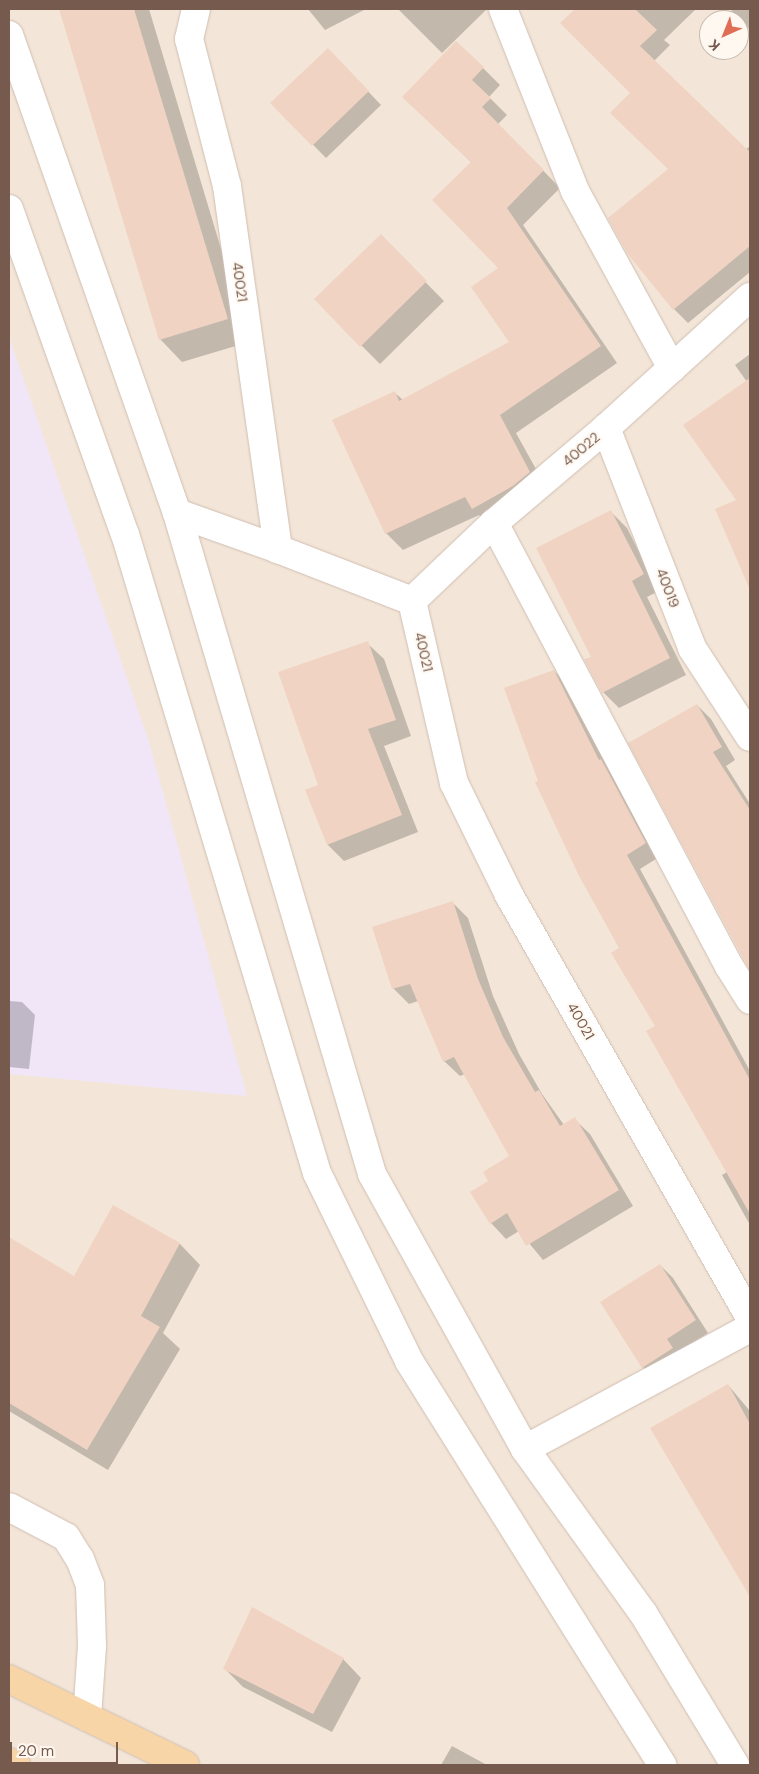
<!DOCTYPE html>
<html>
<head>
<meta charset="utf-8">
<style>
  body { margin:0 }
  #map { position:relative; width:759px; height:1774px; overflow:hidden; background:#fcf4ea; font-family:"DM Sans",sans-serif }
  div>[style] { position:absolute }
  [style*='--x'] { left:calc(var(--x)*1px); top:calc(var(--y)*1px); width:calc(var(--w)*1px); rotate:calc(var(--a)*1deg) }
  .residential>* { inset:0; background:#f3e6d8 }
  .education>* { inset:0; background:#f1e6f8 }
  .shadow>* { inset:0; background:#0003 }
  .building>* { inset:0; background:#f0d3c2 }
  .roads { filter:drop-shadow(0 0 1px #d0beb2) drop-shadow(0 0 1px #d0beb2) }
  .minor>* { height:28px; margin:-14px; padding:0 14px; transform-origin:14px; border-radius:14px; background:#fff }
  .major>* { height:28px; margin:-14px; padding:0 14px; transform-origin:14px; border-radius:14px; background:#f7d5a6 }
  span { translate:-50% -50%; white-space:nowrap; text-align:center; line-height:1.15; -webkit-text-stroke:4px #fef8f0; paint-order:stroke }
  .street-label { font-size:14px; color:#765a4e }
  .frame { position:absolute; inset:0; border:10px solid #765a4e; pointer-events:none }
  .north { position:absolute; left:699px; top:10px; width:50px; height:50px; box-sizing:border-box; background:#fef8f0; border:1px solid #c8b9af; border-radius:50%; rotate:224deg; font-size:14px; font-weight:700; line-height:20px; text-align:center; color:#765a4e }
  .north::after { content:''; display:block; margin:auto; width:18px; height:22px; background:#e06e55; clip-path:polygon(50% 0,100% 100%,50% 72%,0 100%) }
  .scale { position:absolute; left:10px; top:1742px; width:108px; height:22px; box-sizing:border-box; border:2px solid #765a4e; border-top:0; padding-left:6px; font-size:15px; line-height:18px; white-space:nowrap; color:#765a4e; -webkit-text-stroke:4px #fef8f0; paint-order:stroke }
</style>
</head>
<body>
<div id="map">
  <div class="residential">
    <i style="clip-path:polygon(evenodd,9px 9px,750px 9px,750px 1765px,9px 1765px,9px 9px,709px 20px,739px 20px,739px 50px,709px 50px,709px 20px)"></i>
  </div>
  <div class="education">
    <i style="clip-path:polygon(9px 337px,149px 742px,247px 1096px,9px 1074px)"></i>
  </div>
  <div class="shadow">
    <i style="clip-path:polygon(60px 9px,149px 9px,249px 342px,182px 362px,160px 339px)"></i>
    <i style="clip-path:polygon(308px 9px,366px 9px,325px 30px)"></i>
    <i style="clip-path:polygon(398px 9px,487px 9px,442px 53px)"></i>
    <i style="clip-path:polygon(577px 9px,696px 9px,664px 40px,670px 45px,654px 61px,745px 150px,750px 146px,750px 272px,688px 323px,674px 309px,669px 169px,631px 93px,562px 23px)"></i>
    <i style="clip-path:polygon(730px 9px,750px 9px,750px 30px)"></i>
    <i style="clip-path:polygon(341px 63px,381px 105px,326px 158px,272px 103px)"></i>
    <i style="clip-path:polygon(483px 68px,500px 85px,489px 97px,507px 115px,498px 124px,560px 188px,523px 225px,617px 363px,516px 433px,547px 489px,489px 525px,479px 515px,403px 550px,386px 533px,394px 392px,403px 400px,511px 342px,500px 268px,472px 163px,421px 114px)"></i>
    <i style="clip-path:polygon(380px 236px,444px 301px,380px 364px,316px 300px)"></i>
    <i style="clip-path:polygon(750px 354px,750px 576px,738px 501px,747px 382px,735px 365px)"></i>
    <i style="clip-path:polygon(611px 512px,627px 528px,659px 591px,647px 597px,686px 675px,619px 708px,603px 692px)"></i>
    <i style="clip-path:polygon(367px 643px,384px 659px,411px 736px,384px 746px,418px 832px,344px 861px,328px 845px,307px 791px,319px 786px)"></i>
    <i style="clip-path:polygon(554px 671px,568px 685px,659px 857px,640px 869px,750px 1071px,750px 1225px,722px 1175px,727px 1172px,539px 781px)"></i>
    <i style="clip-path:polygon(697px 705px,711px 719px,735px 760px,726px 766px,750px 804px,750px 965px,630px 744px)"></i>
    <i style="clip-path:polygon(453px 903px,468px 918px,493px 996px,519px 1054px,542px 1094px,564px 1125px,574px 1119px,590px 1134px,633px 1206px,543px 1260px,519px 1231px,506px 1239px,491px 1223px,490px 1182px,511px 1157px,465px 1074px,460px 1076px,444px 1061px,418px 1001px,409px 1004px,394px 989px,374px 928px)"></i>
    <i style="clip-path:polygon(9px 1001px,22px 1002px,35px 1015px,29px 1069px,9px 1067px)"></i>
    <i style="clip-path:polygon(113px 1207px,180px 1244px,200px 1265px,163px 1333px,180px 1349px,108px 1470px,9px 1411px,9px 1238px,75px 1278px)"></i>
    <i style="clip-path:polygon(660px 1265px,673px 1278px,708px 1333px,679px 1352px,656px 1380px,643px 1367px)"></i>
    <i style="clip-path:polygon(728px 1385px,750px 1411px,750px 1591px,744px 1584px)"></i>
    <i style="clip-path:polygon(343px 1659px,361px 1678px,332px 1732px,243px 1687px,225px 1669px)"></i>
    <i style="clip-path:polygon(452px 1746px,487px 1765px,441px 1765px)"></i>
  </div>
  <div class="building">
    <i style="clip-path:polygon(59px 9px,134px 9px,228px 319px,159px 340px)"></i>
    <i style="clip-path:polygon(575px 9px,635px 9px,657px 30px,640px 46px,750px 152px,750px 246px,673px 310px,627px 253px,608px 218px,668px 169px,610px 113px,630px 93px,560px 23px)"></i>
    <i style="clip-path:polygon(456px 41px,484px 67px,472px 80px,491px 98px,482px 107px,544px 170px,507px 208px,601px 346px,500px 415px,530px 472px,513px 486px,472px 509px,465px 497px,385px 534px,332px 420px,395px 391px,399px 401px,509px 342px,471px 287px,498px 268px,432px 200px,471px 162px,402px 97px)"></i>
    <i style="clip-path:polygon(328px 48px,369px 91px,312px 146px,270px 103px)"></i>
    <i style="clip-path:polygon(381px 234px,427px 281px,360px 347px,314px 299px)"></i>
    <i style="clip-path:polygon(750px 378px,750px 590px,715px 509px,736px 500px,683px 425px)"></i>
    <i style="clip-path:polygon(611px 510px,644px 574px,632px 581px,670px 658px,602px 693px,584px 659px,591px 657px,536px 548px)"></i>
    <i style="clip-path:polygon(368px 641px,396px 720px,368px 729px,402px 815px,327px 845px,305px 790px,318px 785px,278px 672px)"></i>
    <i style="clip-path:polygon(554px 670px,599px 760px,601px 759px,646px 843px,627px 855px,750px 1080px,750px 1214px,646px 1031px,655px 1026px,611px 953px,619px 948px,578px 874px,535px 782px,538px 781px,504px 688px)"></i>
    <i style="clip-path:polygon(697px 704px,722px 747px,713px 752px,750px 810px,750px 971px,628px 743px)"></i>
    <i style="clip-path:polygon(453px 901px,478px 979px,503px 1037px,535px 1092px,539px 1090px,560px 1126px,575px 1117px,619px 1190px,526px 1246px,507px 1213px,490px 1224px,470px 1192px,488px 1181px,483px 1172px,509px 1156px,454px 1057px,443px 1062px,410px 984px,392px 989px,372px 927px)"></i>
    <i style="clip-path:polygon(113px 1205px,180px 1243px,141px 1316px,160px 1327px,87px 1450px,9px 1403px,9px 1237px,74px 1276px)"></i>
    <i style="clip-path:polygon(660px 1264px,696px 1320px,667px 1339px,673px 1348px,642px 1368px,600px 1302px)"></i>
    <i style="clip-path:polygon(728px 1384px,750px 1424px,750px 1597px,650px 1428px)"></i>
    <i style="clip-path:polygon(252px 1607px,344px 1658px,313px 1714px,223px 1669px)"></i>
  </div>
  <div class="roads">
    <div class="minor">
      <i style="--x:196;--y:9;--w:31;--a:103"></i>
      <i style="--x:189;--y:39;--w:152;--a:75.5"></i>
      <i style="--x:227;--y:186;--w:367;--a:82"></i>
      <i style="--x:278;--y:549;--w:144;--a:21.2"></i>
      <i style="--x:412;--y:601;--w:187;--a:77"></i>
      <i style="--x:454;--y:783;--w:125;--a:63.8"></i>
      <i style="--x:509;--y:895;--w:486;--a:60.3"></i>
      <i style="--x:503;--y:9;--w:196;--a:68.4"></i>
      <i style="--x:575;--y:191;--w:202;--a:61.3"></i>
      <i style="--x:9;--y:35;--w:507;--a:70.64"></i>
      <i style="--x:177;--y:513;--w:689;--a:73.56"></i>
      <i style="--x:372;--y:1174;--w:315;--a:60.9"></i>
      <i style="--x:525;--y:1449;--w:202;--a:54.3"></i>
      <i style="--x:643;--y:1613;--w:178;--a:58.8"></i>
      <i style="--x:9;--y:209;--w:345;--a:70.4"></i>
      <i style="--x:125;--y:534;--w:667;--a:73.28"></i>
      <i style="--x:317;--y:1173;--w:209;--a:63.9"></i>
      <i style="--x:409;--y:1361;--w:477;--a:57.9"></i>
      <i style="--x:606;--y:428;--w:236;--a:68.6"></i>
      <i style="--x:692;--y:648;--w:106;--a:56.9"></i>
      <i style="--x:177;--y:513;--w:107;--a:19.6"></i>
      <i style="--x:494;--y:523;--w:501;--a:62.06"></i>
      <i style="--x:729;--y:966;--w:40;--a:58"></i>
      <i style="--x:412;--y:601;--w:113;--a:-43.6"></i>
      <i style="--x:494;--y:523;--w:147;--a:-40.3"></i>
      <i style="--x:606;--y:428;--w:195;--a:-42.3"></i>
      <i style="--x:525;--y:1449;--w:255;--a:-28.3"></i>
      <i style="--x:9;--y:1507;--w:64;--a:27.8"></i>
      <i style="--x:66;--y:1537;--w:26;--a:58"></i>
      <i style="--x:80;--y:1559;--w:28;--a:69"></i>
      <i style="--x:90;--y:1585;--w:61;--a:88.1"></i>
      <i style="--x:92;--y:1646;--w:71;--a:94"></i>
    </div>
    <div class="major">
      <i style="--x:9;--y:1679;--w:196;--a:26"></i>
      <i style="--x:9;--y:1762;--w:8;--a:23"></i>
    </div>
  </div>
  <div class="street-label">
    <span style="left:240px;top:282px;rotate:82deg">40021</span>
    <span style="left:581px;top:449px;rotate:-40deg">40022</span>
    <span style="left:668px;top:588px;rotate:69deg">40019</span>
    <span style="left:424px;top:652px;rotate:77deg">40021</span>
    <span style="left:581px;top:1021px;rotate:60deg">40021</span>
  </div>
  <div class="frame"></div>
  <div class="north">K</div>
  <div class="scale">20 m</div>
</div>
</body>
</html>
